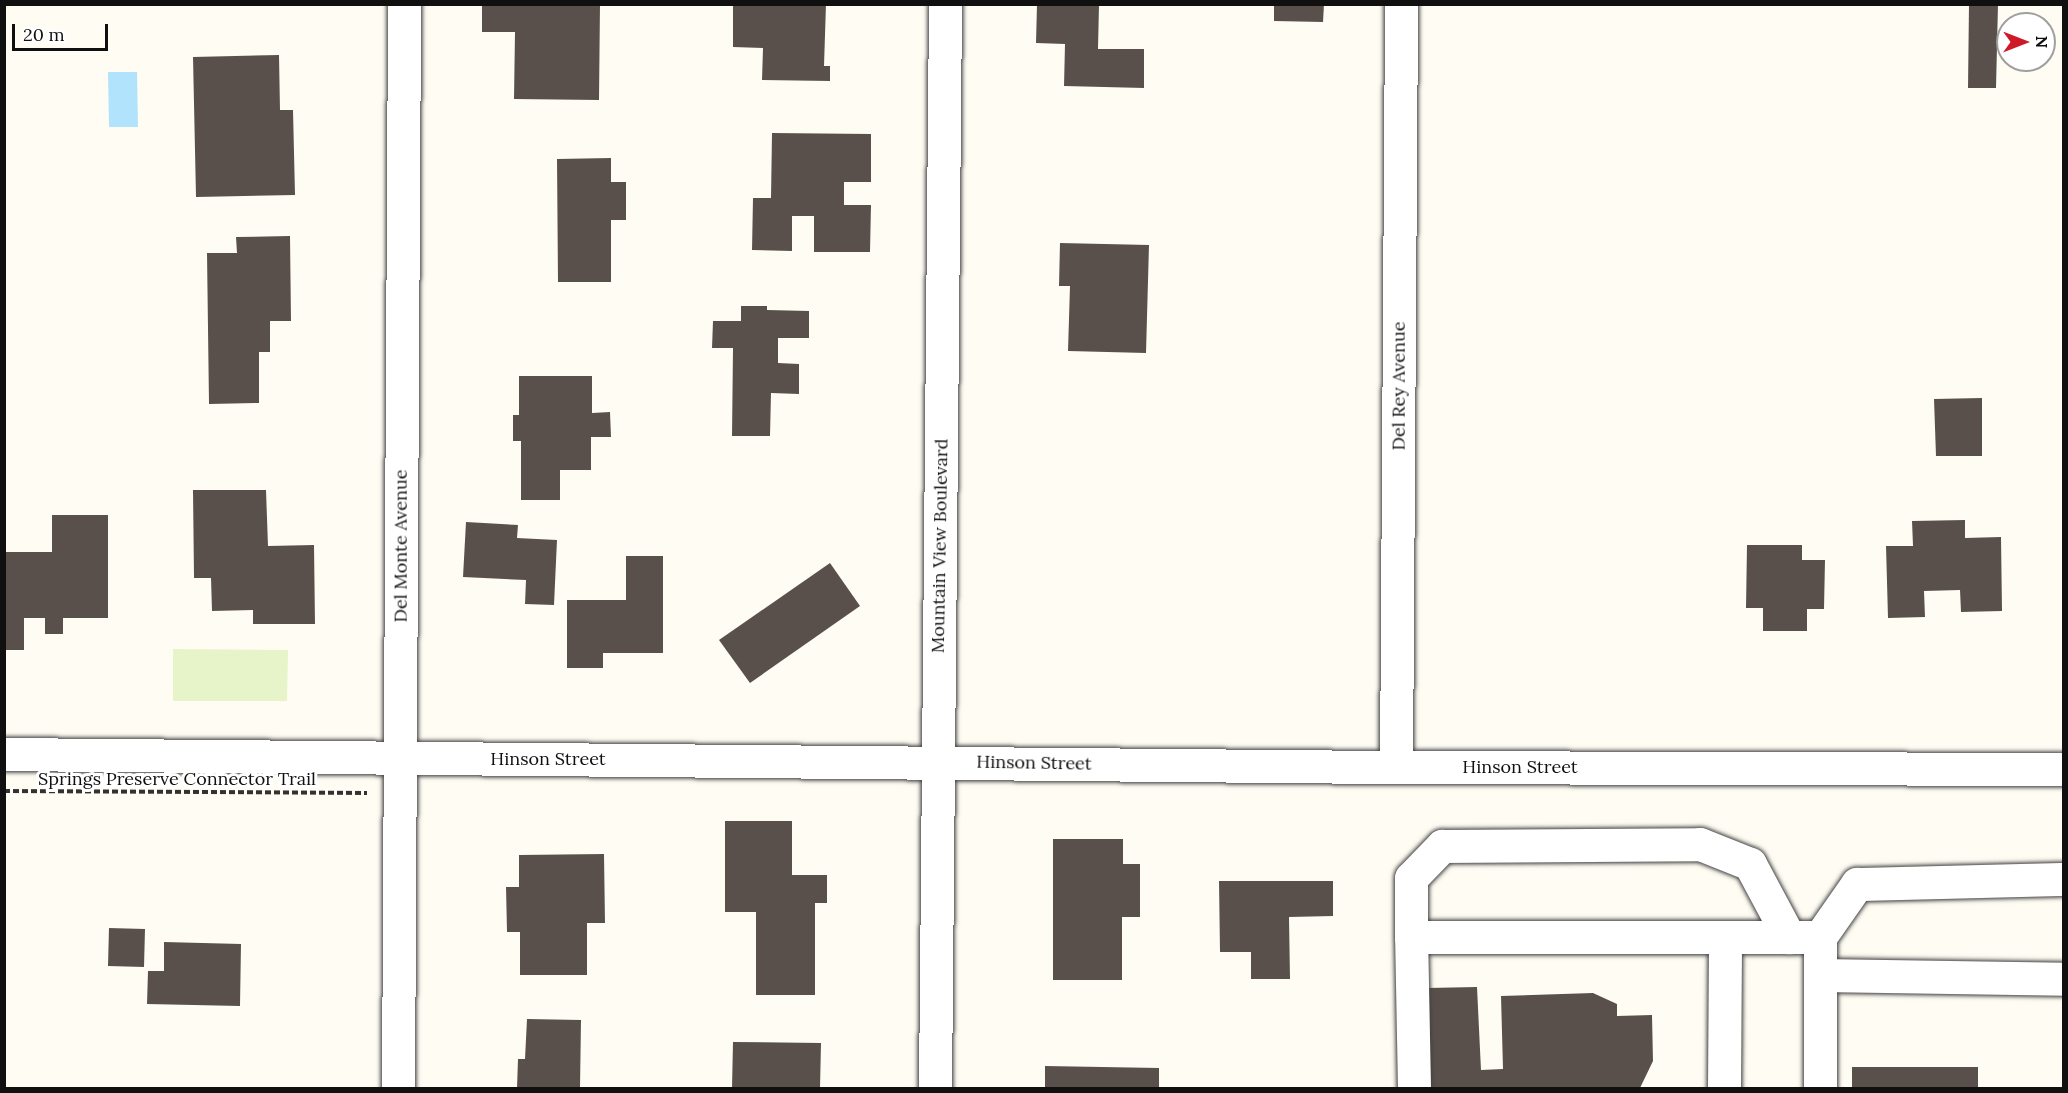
<!DOCTYPE html>
<html>
<head>
<meta charset="utf-8">
<style>
  body { margin:0 }
  #map { position:relative; width:2068px; height:1093px; overflow:hidden; background:#fffcf3; font-family:Lora,serif }
  div>[style] { position:absolute }
  [style*='--x'] { left:calc(var(--x)*1px); top:calc(var(--y)*1px); width:calc(var(--w)*1px); rotate:calc(var(--a)*1deg) }
  .pitch>* { inset:0; background:#e7f4ca }
  .water>* { inset:0; background:#b2e3fc }
  .building>* { inset:0; background:#5a504b }
  .path>* { height:4px; margin-top:-2px; transform-origin:0; background:repeating-linear-gradient(90deg,#323232 0 6px,transparent 0 9px) }
  .roads { filter:drop-shadow(0 0 2px #434343) drop-shadow(0 0 2px #434343) }
  .minor>* { height:33px; margin:-16.5px; padding:0 16.5px; transform-origin:16.5px; border-radius:16.5px; background:#fff }
  span { translate:-50% -50%; white-space:nowrap; text-align:center; line-height:1.15; -webkit-text-stroke:6px #fff; paint-order:stroke }
  .street-label { font-size:18px; color:#101010 }
  .frame { position:absolute; inset:0; border:6px solid #101010; pointer-events:none }
  .north { position:absolute; left:1996px; top:12px; width:60px; height:60px; box-sizing:border-box; background:#fff; border:2px solid #9f9f9f; border-radius:50%; rotate:90deg; font-size:16px; font-weight:700; line-height:24px; text-align:center; color:#101010 }
  .north::after { content:''; display:block; margin:auto; width:21px; height:27px; background:#cf1928; clip-path:polygon(50% 0,100% 100%,50% 72%,0 100%) }
  .scale { position:absolute; left:12px; top:24px; width:96px; height:27px; box-sizing:border-box; border:3px solid #101010; border-top:0; padding-left:8px; font-size:18px; line-height:21px; white-space:nowrap; color:#101010; -webkit-text-stroke:4px #fff; paint-order:stroke }
</style>
</head>
<body>
<div id="map">
  <div class="pitch">
    <i style="clip-path:polygon(173px 649px,288px 650px,287px 701px,173px 701px)"></i>
  </div>
  <div class="water">
    <i style="clip-path:polygon(108px 72px,137px 72px,138px 127px,109px 127px)"></i>
  </div>
  <div class="building">
    <i style="clip-path:polygon(482px 4px,600px 4px,599px 100px,514px 99px,515px 32px,482px 32px)"></i>
    <i style="clip-path:polygon(733px 4px,826px 4px,824px 66px,830px 66px,830px 81px,762px 80px,763px 48px,733px 47px)"></i>
    <i style="clip-path:polygon(1037px 4px,1099px 5px,1098px 49px,1144px 49px,1144px 88px,1064px 86px,1065px 44px,1036px 43px)"></i>
    <i style="clip-path:polygon(1274px 4px,1324px 4px,1323px 22px,1274px 21px)"></i>
    <i style="clip-path:polygon(1969px 4px,1998px 4px,1996px 88px,1968px 88px)"></i>
    <i style="clip-path:polygon(279px 55px,280px 110px,293px 110px,295px 195px,196px 197px,193px 57px)"></i>
    <i style="clip-path:polygon(772px 133px,871px 134px,871px 182px,844px 182px,844px 205px,871px 205px,870px 252px,814px 252px,814px 216px,792px 216px,792px 251px,752px 250px,753px 198px,771px 198px)"></i>
    <i style="clip-path:polygon(611px 158px,611px 182px,626px 182px,626px 220px,611px 220px,611px 282px,558px 282px,557px 159px)"></i>
    <i style="clip-path:polygon(290px 236px,291px 321px,270px 321px,270px 352px,259px 352px,259px 403px,209px 404px,207px 253px,237px 253px,236px 237px)"></i>
    <i style="clip-path:polygon(1060px 243px,1149px 245px,1146px 353px,1068px 351px,1070px 286px,1059px 286px)"></i>
    <i style="clip-path:polygon(741px 306px,767px 306px,767px 310px,809px 311px,809px 338px,778px 338px,778px 363px,799px 364px,799px 394px,771px 393px,770px 436px,732px 436px,733px 348px,712px 348px,713px 321px,741px 321px)"></i>
    <i style="clip-path:polygon(519px 376px,592px 376px,592px 413px,610px 412px,611px 437px,591px 437px,591px 470px,560px 470px,560px 500px,521px 500px,521px 441px,513px 441px,513px 415px,519px 415px)"></i>
    <i style="clip-path:polygon(1982px 398px,1982px 456px,1936px 456px,1934px 399px)"></i>
    <i style="clip-path:polygon(193px 490px,266px 490px,268px 546px,314px 545px,315px 624px,253px 624px,253px 610px,212px 611px,211px 578px,194px 578px)"></i>
    <i style="clip-path:polygon(52px 515px,108px 515px,108px 618px,63px 618px,63px 634px,45px 634px,45px 618px,24px 618px,24px 650px,4px 650px,4px 552px,52px 552px)"></i>
    <i style="clip-path:polygon(1965px 520px,1965px 538px,2001px 537px,2002px 611px,1961px 612px,1960px 590px,1924px 591px,1925px 617px,1888px 618px,1886px 546px,1913px 546px,1912px 521px)"></i>
    <i style="clip-path:polygon(466px 522px,518px 525px,517px 538px,557px 540px,554px 605px,525px 604px,526px 580px,463px 577px)"></i>
    <i style="clip-path:polygon(1747px 545px,1802px 545px,1802px 560px,1825px 560px,1824px 609px,1807px 609px,1807px 631px,1763px 631px,1763px 608px,1746px 608px)"></i>
    <i style="clip-path:polygon(626px 556px,663px 556px,663px 653px,603px 653px,603px 668px,567px 668px,567px 600px,626px 600px)"></i>
    <i style="clip-path:polygon(830px 563px,860px 606px,750px 683px,719px 640px)"></i>
    <i style="clip-path:polygon(725px 821px,792px 821px,792px 875px,827px 875px,827px 903px,815px 903px,815px 995px,756px 995px,756px 912px,725px 912px)"></i>
    <i style="clip-path:polygon(1053px 839px,1123px 839px,1123px 864px,1140px 864px,1140px 917px,1122px 917px,1122px 980px,1053px 980px)"></i>
    <i style="clip-path:polygon(604px 854px,605px 923px,587px 923px,587px 975px,520px 975px,520px 932px,507px 932px,506px 887px,519px 887px,519px 855px)"></i>
    <i style="clip-path:polygon(1219px 881px,1333px 881px,1333px 916px,1289px 917px,1290px 979px,1251px 979px,1251px 952px,1220px 952px)"></i>
    <i style="clip-path:polygon(109px 928px,145px 929px,144px 967px,108px 966px)"></i>
    <i style="clip-path:polygon(164px 942px,241px 944px,240px 1006px,147px 1004px,148px 971px,164px 971px)"></i>
    <i style="clip-path:polygon(1477px 987px,1481px 1070px,1503px 1069px,1501px 996px,1593px 993px,1617px 1004px,1617px 1016px,1652px 1015px,1653px 1061px,1640px 1088px,1431px 1088px,1427px 988px)"></i>
    <i style="clip-path:polygon(527px 1019px,581px 1020px,580px 1088px,517px 1088px,518px 1059px,525px 1059px)"></i>
    <i style="clip-path:polygon(733px 1042px,821px 1043px,820px 1088px,732px 1088px)"></i>
    <i style="clip-path:polygon(1045px 1066px,1159px 1068px,1159px 1088px,1045px 1088px)"></i>
    <i style="clip-path:polygon(1852px 1067px,1978px 1067px,1978px 1088px,1852px 1088px)"></i>
  </div>
  <div class="path">
    <i style="--x:4;--y:791;--w:363;--a:0.3"></i>
  </div>
  <div class="roads">
    <div class="minor">
      <i style="--x:4;--y:754;--w:1392;--a:0.54"></i>
      <i style="--x:1396;--y:767;--w:668;--a:0.17"></i>
      <i style="--x:1396;--y:767;--w:763;--a:-89.62"></i>
      <i style="--x:1411;--y:937;--w:59;--a:-90"></i>
      <i style="--x:1411;--y:878;--w:45;--a:-45.9"></i>
      <i style="--x:1442;--y:846;--w:258;--a:-0.4"></i>
      <i style="--x:1700;--y:844;--w:54;--a:21.8"></i>
      <i style="--x:1750;--y:864;--w:83;--a:61.9"></i>
      <i style="--x:1820;--y:975;--w:244;--a:0.9"></i>
      <i style="--x:398;--y:1088;--w:1084;--a:-89.68"></i>
      <i style="--x:935;--y:1088;--w:1084;--a:-89.47"></i>
      <i style="--x:1414;--y:1088;--w:151;--a:-91.1"></i>
      <i style="--x:1411;--y:937;--w:409;--a:0"></i>
      <i style="--x:1724;--y:1088;--w:151;--a:-89.6"></i>
      <i style="--x:1820;--y:1088;--w:151;--a:-90"></i>
      <i style="--x:1820;--y:937;--w:65;--a:-55.1"></i>
      <i style="--x:1857;--y:884;--w:207;--a:-1.4"></i>
    </div>
  </div>
  <div class="street-label">
    <span style="left:1399px;top:386px;rotate:-90deg">Del Rey Avenue</span>
    <span style="left:401px;top:546px;rotate:-90deg">Del Monte Avenue</span>
    <span style="left:940px;top:546px;rotate:-89deg">Mountain View Boulevard</span>
    <span style="left:548px;top:759px">Hinson Street</span>
    <span style="left:1034px;top:763px;rotate:1deg">Hinson Street</span>
    <span style="left:1520px;top:767px">Hinson Street</span>
    <span style="left:177px;top:779px">Springs Preserve Connector Trail</span>
  </div>
  <div class="frame"></div>
  <div class="north">N</div>
  <div class="scale">20 m</div>
</div>
</body>
</html>
